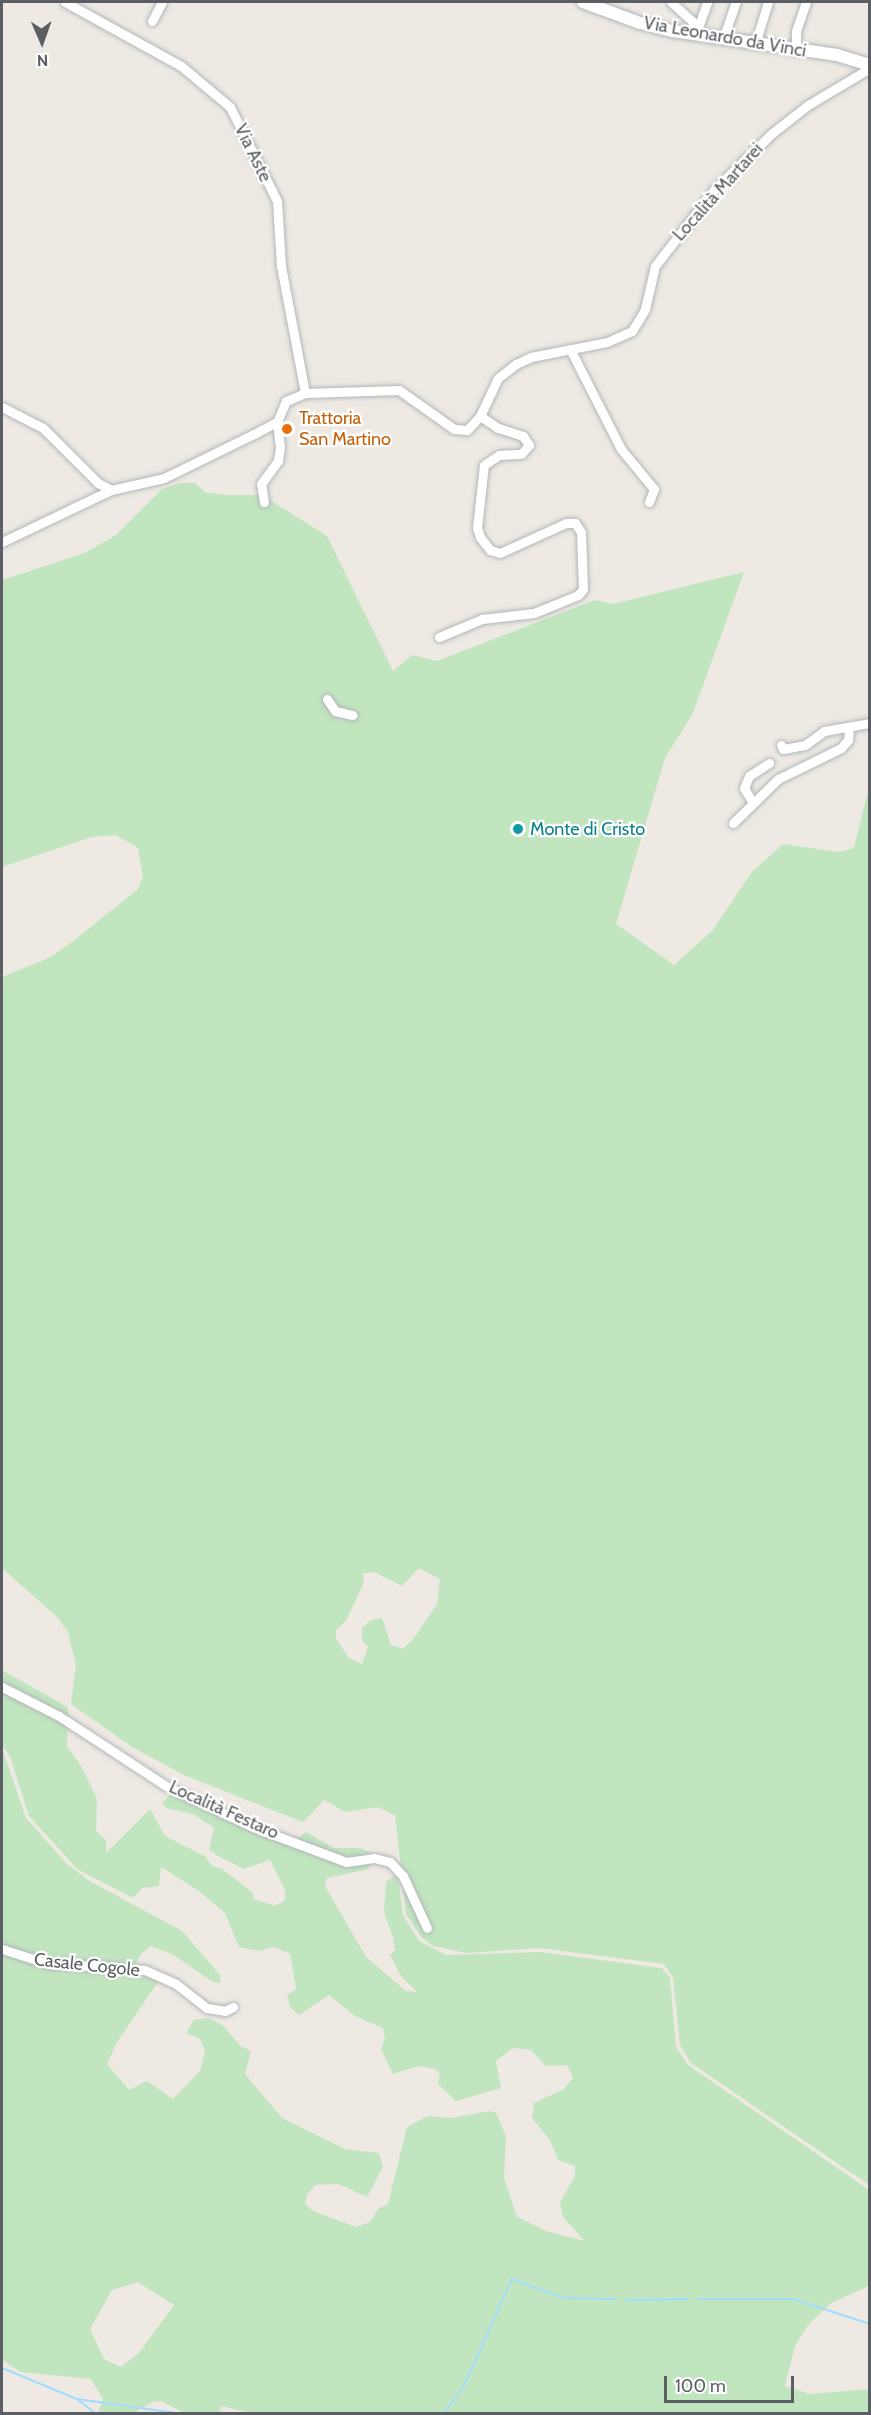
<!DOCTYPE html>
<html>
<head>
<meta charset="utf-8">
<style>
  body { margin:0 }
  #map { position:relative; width:871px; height:2415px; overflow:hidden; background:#eeeae3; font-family:Cabin,sans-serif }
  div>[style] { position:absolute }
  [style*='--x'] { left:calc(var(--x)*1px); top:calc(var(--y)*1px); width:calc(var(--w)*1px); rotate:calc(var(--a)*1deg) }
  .green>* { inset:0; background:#c1e5bf }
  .stream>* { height:2px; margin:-1px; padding:0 1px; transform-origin:1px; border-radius:1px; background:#a1dcff }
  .roads { filter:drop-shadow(0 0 2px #b3b6ba) drop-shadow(0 0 2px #b3b6ba) }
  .minor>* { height:9px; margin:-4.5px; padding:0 4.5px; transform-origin:4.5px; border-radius:4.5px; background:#fff }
  .tertiary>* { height:12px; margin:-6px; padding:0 6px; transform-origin:6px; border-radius:6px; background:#fff }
  .dots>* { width:16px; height:16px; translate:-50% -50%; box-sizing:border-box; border:3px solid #fff; border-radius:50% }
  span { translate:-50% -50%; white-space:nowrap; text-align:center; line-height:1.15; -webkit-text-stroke:4.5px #fff; paint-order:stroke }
  .street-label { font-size:18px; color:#5b5f63 }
  .food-label { font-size:18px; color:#c56008 }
  .left { translate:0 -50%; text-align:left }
  .culture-label { font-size:18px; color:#0d838f }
  .frame { position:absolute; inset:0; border:3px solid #5b5f63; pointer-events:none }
  .north { position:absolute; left:12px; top:12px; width:60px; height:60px; -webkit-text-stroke:4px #fff; paint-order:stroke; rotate:178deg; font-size:16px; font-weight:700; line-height:24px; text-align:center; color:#5b5f63 }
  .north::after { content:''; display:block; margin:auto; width:21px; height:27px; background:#5b5f63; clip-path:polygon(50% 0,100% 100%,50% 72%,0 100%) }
  .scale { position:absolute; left:664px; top:2376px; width:130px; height:27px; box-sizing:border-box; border:3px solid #5b5f63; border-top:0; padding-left:8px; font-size:18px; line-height:21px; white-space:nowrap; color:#5b5f63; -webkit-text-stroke:4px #fff; paint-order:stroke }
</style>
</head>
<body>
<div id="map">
  <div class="green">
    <i style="clip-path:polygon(evenodd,180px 483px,195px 483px,205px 492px,226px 495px,262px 495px,327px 536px,393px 671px,412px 655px,437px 661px,595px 600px,613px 604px,744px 572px,693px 713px,665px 758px,616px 924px,674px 965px,712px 931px,752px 872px,783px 844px,839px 852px,854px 848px,869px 787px,869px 2185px,691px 2063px,680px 2045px,673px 1978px,664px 1964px,540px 1948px,466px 1953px,433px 1946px,422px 1938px,406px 1914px,395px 1815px,377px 1807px,345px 1812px,324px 1800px,303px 1822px,184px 1775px,132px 1747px,71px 1704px,76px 1665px,68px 1632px,57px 1617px,2px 1568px,2px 977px,51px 957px,72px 942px,138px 889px,143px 876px,138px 848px,116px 835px,92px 837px,2px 867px,2px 580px,85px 553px,116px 535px,162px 489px,180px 483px,419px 1568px,440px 1579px,437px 1604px,414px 1638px,403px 1649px,391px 1645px,382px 1618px,371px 1620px,362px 1628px,362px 1640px,368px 1647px,362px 1664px,349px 1658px,336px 1639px,336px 1630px,346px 1621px,364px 1582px,362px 1574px,374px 1572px,402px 1586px,419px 1568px)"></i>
    <i style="clip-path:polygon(evenodd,2px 1670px,68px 1707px,67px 1746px,81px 1766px,97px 1799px,96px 1831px,106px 1840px,106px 1853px,150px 1809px,165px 1836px,205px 1856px,212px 1866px,222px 1869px,252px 1892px,254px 1899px,275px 1906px,285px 1900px,285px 1890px,270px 1860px,244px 1869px,220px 1857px,209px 1850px,214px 1828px,193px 1814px,166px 1808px,162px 1803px,176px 1789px,234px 1818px,297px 1839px,306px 1832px,334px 1848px,361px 1848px,371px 1853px,369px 1869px,327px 1878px,325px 1886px,366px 1957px,406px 1991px,417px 1992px,401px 1976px,390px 1955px,395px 1950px,393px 1937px,384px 1912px,386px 1882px,393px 1877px,398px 1877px,403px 1915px,419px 1941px,446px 1955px,540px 1952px,662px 1968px,670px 1978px,676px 2047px,688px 2065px,869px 2190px,869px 2286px,831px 2303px,808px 2325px,795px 2346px,785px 2386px,810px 2394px,869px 2389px,869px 2413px,256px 2414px,221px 2406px,220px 2413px,186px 2414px,161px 2401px,152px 2402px,134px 2413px,98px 2413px,103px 2399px,91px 2379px,21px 2372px,2px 2360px,2px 1748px,26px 1818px,67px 1864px,88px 1880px,182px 1931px,220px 1975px,221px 1983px,213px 1982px,172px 1954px,151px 1946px,141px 1954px,132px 1970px,138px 1976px,160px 1979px,117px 2042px,107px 2064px,129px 2090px,147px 2081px,173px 2099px,200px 2071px,205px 2051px,200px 2039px,186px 2033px,194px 2020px,208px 2018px,222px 2025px,241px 2046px,251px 2051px,245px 2074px,282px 2118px,345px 2149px,379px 2153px,383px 2167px,367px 2197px,338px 2184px,315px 2185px,307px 2195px,305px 2204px,313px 2211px,356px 2227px,370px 2222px,378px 2209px,388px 2204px,407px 2127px,428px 2116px,451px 2118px,490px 2111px,496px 2113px,506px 2136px,504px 2178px,517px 2217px,549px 2232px,585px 2241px,563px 2217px,560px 2202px,575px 2176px,575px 2166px,558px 2160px,550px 2140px,532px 2118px,534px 2103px,564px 2089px,573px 2078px,567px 2065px,546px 2066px,531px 2050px,513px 2048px,496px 2061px,501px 2088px,456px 2101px,438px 2084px,440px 2073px,435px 2069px,419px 2066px,393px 2074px,381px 2049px,385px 2039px,383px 2028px,355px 2016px,329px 1995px,299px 2015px,290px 2007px,287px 1995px,296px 1989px,290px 1954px,274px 1947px,259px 1951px,239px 1947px,225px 1913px,199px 1891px,161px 1867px,159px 1886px,142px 1888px,133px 1898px,77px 1869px,29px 1816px,10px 1756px,2px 1745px,2px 1670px,138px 2282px,174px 2305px,139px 2353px,121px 2367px,104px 2359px,90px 2329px,112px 2290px,138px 2282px)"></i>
  </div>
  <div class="stream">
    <i style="--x:698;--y:2299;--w:95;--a:0"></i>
    <i style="--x:793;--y:2299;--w:81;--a:18"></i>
    <i style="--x:626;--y:2300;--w:62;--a:-0.9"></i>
    <i style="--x:2;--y:2368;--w:81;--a:22.5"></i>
    <i style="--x:77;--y:2399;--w:24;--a:38"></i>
    <i style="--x:77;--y:2399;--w:107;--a:8.1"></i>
    <i style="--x:443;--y:2414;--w:33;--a:-52"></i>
    <i style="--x:463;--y:2388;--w:120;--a:-65.8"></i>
    <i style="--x:512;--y:2279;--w:54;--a:20.4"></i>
    <i style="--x:563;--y:2298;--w:53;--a:1.1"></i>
  </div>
  <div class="roads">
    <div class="minor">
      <i style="--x:65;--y:2;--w:132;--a:28.9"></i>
      <i style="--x:181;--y:66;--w:64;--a:39.9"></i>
      <i style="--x:230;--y:107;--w:105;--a:63.4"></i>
      <i style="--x:277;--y:201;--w:65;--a:86.5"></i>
      <i style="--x:281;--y:266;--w:129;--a:79.3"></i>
      <i style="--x:671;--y:2;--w:28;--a:42"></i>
      <i style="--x:692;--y:21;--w:13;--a:72"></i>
      <i style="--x:152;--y:21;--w:21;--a:-62"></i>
      <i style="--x:696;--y:33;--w:33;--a:-70"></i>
      <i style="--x:723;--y:39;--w:39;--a:-71"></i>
      <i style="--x:755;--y:44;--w:44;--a:-72.8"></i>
      <i style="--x:796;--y:49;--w:18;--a:-90"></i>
      <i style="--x:796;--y:31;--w:31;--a:-71"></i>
      <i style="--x:570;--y:349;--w:112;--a:63"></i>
      <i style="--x:621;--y:449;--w:52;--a:50.5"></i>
      <i style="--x:654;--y:489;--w:14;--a:111"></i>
      <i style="--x:2;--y:407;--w:46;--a:27.1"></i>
      <i style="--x:43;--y:428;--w:78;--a:45"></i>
      <i style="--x:98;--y:483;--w:15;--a:28"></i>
      <i style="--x:264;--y:502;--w:18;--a:-99"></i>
      <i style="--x:261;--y:484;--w:29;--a:-54"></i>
      <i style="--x:278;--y:461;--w:14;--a:-82"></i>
      <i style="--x:280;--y:447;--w:25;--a:-97"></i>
      <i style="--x:2;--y:542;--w:121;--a:-25.5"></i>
      <i style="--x:111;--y:490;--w:54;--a:-12.8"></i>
      <i style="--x:164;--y:478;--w:100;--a:-26.1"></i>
      <i style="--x:254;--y:434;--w:26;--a:-28"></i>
      <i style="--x:277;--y:422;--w:23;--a:-67"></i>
      <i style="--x:286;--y:401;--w:21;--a:-23"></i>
      <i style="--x:305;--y:393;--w:94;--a:-1.8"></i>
      <i style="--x:399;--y:390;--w:67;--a:35.3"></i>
      <i style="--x:454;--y:429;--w:13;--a:4"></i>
      <i style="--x:467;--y:430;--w:19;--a:-47"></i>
      <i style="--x:480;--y:416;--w:42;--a:-64.7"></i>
      <i style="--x:498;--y:378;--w:23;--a:-38"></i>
      <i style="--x:516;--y:364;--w:17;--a:-25"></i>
      <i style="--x:531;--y:357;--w:77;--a:-11.2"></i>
      <i style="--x:607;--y:342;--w:27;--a:-24"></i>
      <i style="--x:632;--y:331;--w:26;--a:-59"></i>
      <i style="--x:645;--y:309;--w:44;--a:-76.9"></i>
      <i style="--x:655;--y:266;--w:96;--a:-52.2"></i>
      <i style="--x:714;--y:190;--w:80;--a:-44.5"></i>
      <i style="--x:771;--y:134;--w:47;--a:-38.1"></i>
      <i style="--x:808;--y:105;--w:72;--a:-30.8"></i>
      <i style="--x:439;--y:637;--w:47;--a:-22.7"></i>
      <i style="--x:482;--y:619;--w:52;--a:-6.6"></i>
      <i style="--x:534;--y:613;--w:48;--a:-22.2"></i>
      <i style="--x:578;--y:595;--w:8;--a:-50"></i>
      <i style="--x:583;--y:589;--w:57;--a:-92"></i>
      <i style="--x:581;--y:532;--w:11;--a:-124"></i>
      <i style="--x:575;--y:523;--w:9;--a:180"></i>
      <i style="--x:566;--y:523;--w:72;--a:155.6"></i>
      <i style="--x:500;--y:553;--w:10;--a:-163"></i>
      <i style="--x:490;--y:550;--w:16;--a:-128"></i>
      <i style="--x:480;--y:537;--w:9;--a:-108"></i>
      <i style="--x:477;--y:528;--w:63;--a:-83.7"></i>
      <i style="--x:484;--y:465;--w:18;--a:-34"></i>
      <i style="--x:499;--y:455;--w:22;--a:-3"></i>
      <i style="--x:521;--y:454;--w:12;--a:-48"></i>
      <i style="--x:529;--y:445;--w:11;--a:-124"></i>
      <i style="--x:523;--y:436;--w:26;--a:-162"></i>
      <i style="--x:498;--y:428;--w:22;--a:-146"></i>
      <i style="--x:327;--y:699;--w:14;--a:56"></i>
      <i style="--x:335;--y:711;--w:18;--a:13"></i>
      <i style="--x:781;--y:745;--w:4;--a:63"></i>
      <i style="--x:783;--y:749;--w:22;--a:-10"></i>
      <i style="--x:805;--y:745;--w:24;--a:-36"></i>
      <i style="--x:824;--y:731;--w:47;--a:-9.9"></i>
      <i style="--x:753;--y:803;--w:17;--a:-121"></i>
      <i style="--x:744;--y:788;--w:13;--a:-67"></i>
      <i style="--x:749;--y:776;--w:24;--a:-33"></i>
      <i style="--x:733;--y:823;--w:63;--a:-44.4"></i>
      <i style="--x:778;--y:779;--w:70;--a:-26.2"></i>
      <i style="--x:841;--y:748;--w:11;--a:-49"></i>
      <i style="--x:848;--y:740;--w:12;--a:-85"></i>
      <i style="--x:2;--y:1687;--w:64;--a:27"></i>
      <i style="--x:59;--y:1716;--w:128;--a:33.2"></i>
      <i style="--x:166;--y:1786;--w:96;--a:25.2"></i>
      <i style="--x:253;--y:1827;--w:99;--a:20.6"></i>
      <i style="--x:346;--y:1862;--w:28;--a:-8"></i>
      <i style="--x:374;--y:1858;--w:16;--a:14"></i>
      <i style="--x:390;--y:1862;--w:19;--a:47"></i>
      <i style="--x:403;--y:1876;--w:57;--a:65.2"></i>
      <i style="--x:2;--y:1949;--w:46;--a:17.7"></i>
      <i style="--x:46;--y:1963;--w:99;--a:4"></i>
      <i style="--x:145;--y:1970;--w:34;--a:24"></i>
      <i style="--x:176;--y:1984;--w:39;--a:38"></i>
      <i style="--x:207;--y:2008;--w:18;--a:9"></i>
      <i style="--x:225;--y:2011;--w:9;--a:-27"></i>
    </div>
    <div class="tertiary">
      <i style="--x:583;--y:2;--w:61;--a:20.2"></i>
      <i style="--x:640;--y:23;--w:34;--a:14"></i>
      <i style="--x:673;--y:31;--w:166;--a:8.3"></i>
      <i style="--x:837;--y:55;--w:34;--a:17"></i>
    </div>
  </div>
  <div class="dots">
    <i style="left:287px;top:429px;background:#e8710a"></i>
    <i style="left:518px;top:829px;background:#0f9aa8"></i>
  </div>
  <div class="street-label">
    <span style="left:725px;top:37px;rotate:10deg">Via Leonardo da Vinci</span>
    <span style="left:253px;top:153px;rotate:64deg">Via Aste</span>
    <span style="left:718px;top:192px;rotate:-48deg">Località Martarei</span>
    <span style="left:224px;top:1810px;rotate:24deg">Località Festaro</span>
    <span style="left:87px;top:1965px;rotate:6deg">Casale Cogole</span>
  </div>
  <div class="food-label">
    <span class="left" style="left:299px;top:429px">Trattoria<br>San Martino</span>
  </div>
  <div class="culture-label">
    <span class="left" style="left:530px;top:829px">Monte di Cristo</span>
  </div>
  <div class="frame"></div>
  <div class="north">N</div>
  <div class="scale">100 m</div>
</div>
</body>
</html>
